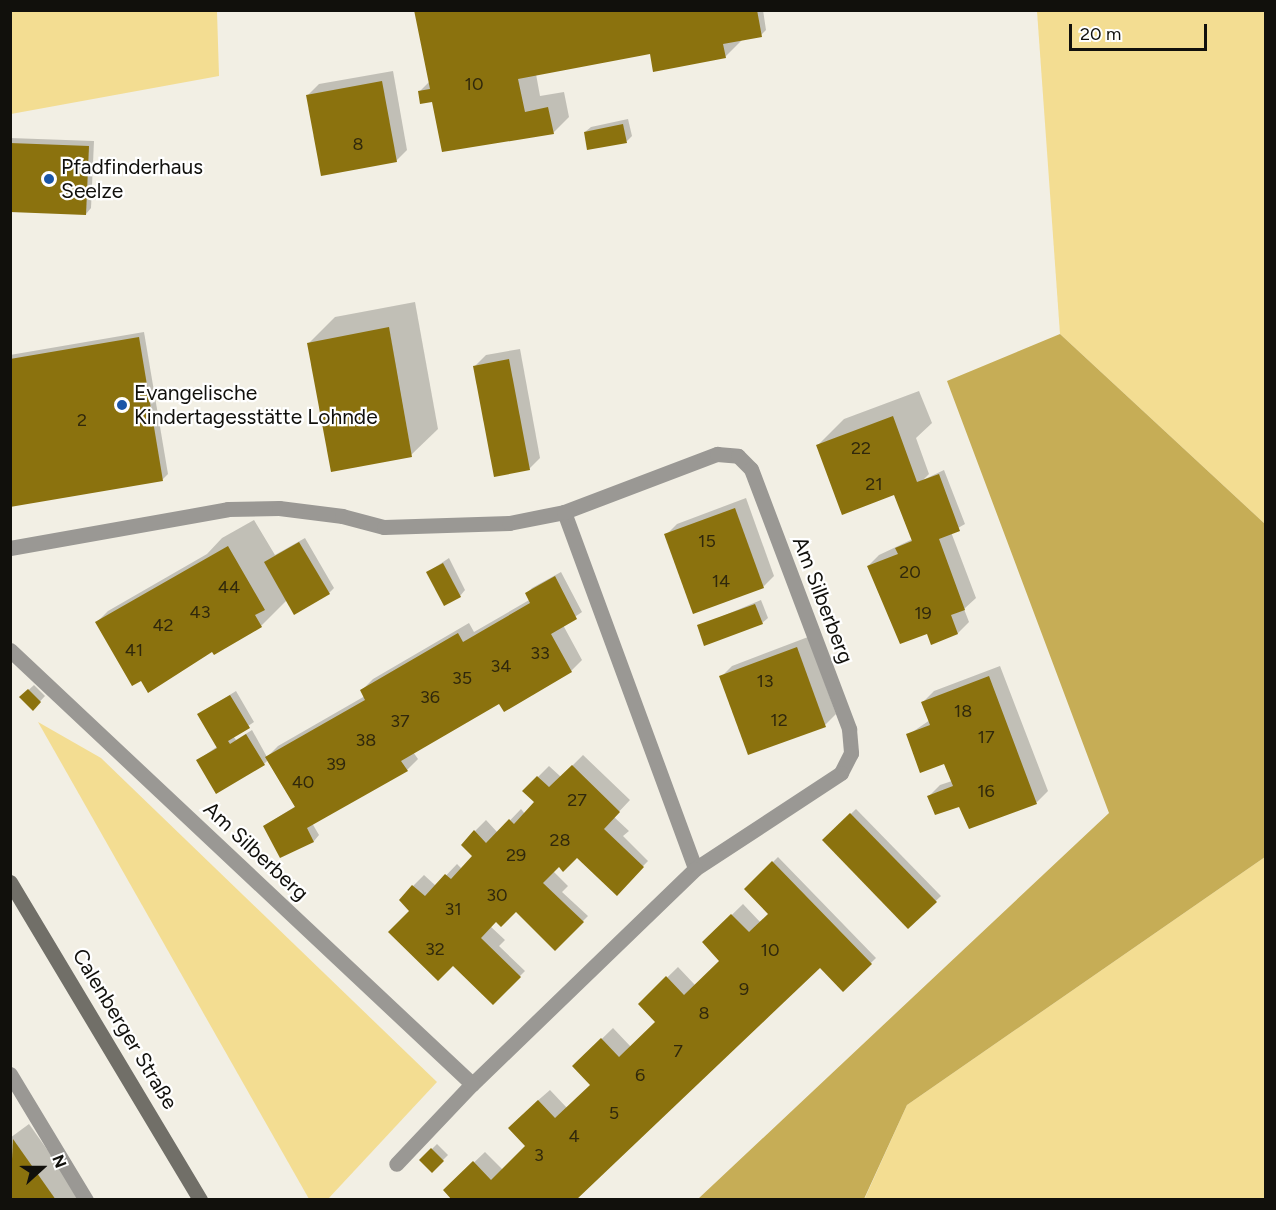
<!DOCTYPE html>
<html>
<head>
<meta charset="utf-8">
<style>
  body { margin:0 }
  #map { position:relative; width:1276px; height:1210px; overflow:hidden; background:#f2efe4; font-family:Figtree,sans-serif }
  div>[style] { position:absolute }
  [style*='--x'] { left:calc(var(--x)*1px); top:calc(var(--y)*1px); width:calc(var(--w)*1px); rotate:calc(var(--a)*1deg) }
  .green>* { inset:0; background:#f3dd92 }
  .forest>* { inset:0; background:#c6ad56 }
  .shadow>* { inset:0; background:#0003 }
  .building>* { inset:0; background:#8b720e }
  .lane>* { height:15px; margin:-7.5px; padding:0 7.5px; transform-origin:7.5px; border-radius:7.5px; background:#9a9894 }
  .street>* { height:15px; margin:-7.5px; padding:0 7.5px; transform-origin:7.5px; border-radius:7.5px; background:#9a9894 }
  .secondary>* { height:15px; margin:-7.5px; padding:0 7.5px; transform-origin:7.5px; border-radius:7.5px; background:#716f68 }
  .dots>* { width:16px; height:16px; translate:-50% -50%; box-sizing:border-box; border:3px solid #fff; border-radius:50% }
  span { translate:-50% -50%; white-space:nowrap; text-align:center; line-height:1.15; -webkit-text-stroke:4.5px #fff; paint-order:stroke }
  .number-label { font-size:18px; color:#30280c }
  .number-label span { -webkit-text-stroke-width:0 }
  .poi-label { font-size:21px; color:#11100c }
  .left { translate:0 -50%; text-align:left }
  .street-label { font-size:21px; color:#11100c }
  .frame { position:absolute; inset:0; border:12px solid #11100c; pointer-events:none }
  .north { position:absolute; left:12px; top:1138px; width:60px; height:60px; -webkit-text-stroke:4px #fff; paint-order:stroke; rotate:69deg; font-size:16px; font-weight:700; line-height:24px; text-align:center; color:#11100c }
  .north::after { content:''; display:block; margin:auto; width:21px; height:27px; background:#11100c; clip-path:polygon(50% 0,100% 100%,50% 72%,0 100%) }
  .scale { position:absolute; left:1069px; top:24px; width:138px; height:27px; box-sizing:border-box; border:3px solid #11100c; border-top:0; padding-left:8px; font-size:18px; line-height:21px; white-space:nowrap; color:#11100c; -webkit-text-stroke:4px #fff; paint-order:stroke }
</style>
</head>
<body>
<div id="map">
  <div class="green">
    <i style="clip-path:polygon(10px 11px,217px 11px,219px 76px,11px 114px)"></i>
    <i style="clip-path:polygon(1037px 11px,1265px 11px,1265px 524px,1060px 334px)"></i>
    <i style="clip-path:polygon(38px 722px,101px 758px,437px 1082px,328px 1199px,309px 1199px)"></i>
    <i style="clip-path:polygon(1265px 857px,1265px 1199px,864px 1200px,907px 1105px)"></i>
  </div>
  <div class="forest">
    <i style="clip-path:polygon(1060px 334px,1265px 524px,1265px 857px,907px 1105px,864px 1199px,698px 1199px,1109px 813px,947px 381px)"></i>
  </div>
  <div class="shadow">
    <i style="clip-path:polygon(416px 10px,763px 10px,766px 30px,761px 35px,743px 39px,725px 57px,651px 52px,536px 74px,540px 96px,564px 92px,569px 117px,553px 133px,433px 100px,419px 92px,430px 81px)"></i>
    <i style="clip-path:polygon(393px 71px,407px 150px,396px 161px,308px 95px,319px 84px)"></i>
    <i style="clip-path:polygon(628px 119px,632px 136px,627px 141px,585px 132px,591px 127px)"></i>
    <i style="clip-path:polygon(10px 138px,94px 141px,91px 208px,86px 214px,10px 211px)"></i>
    <i style="clip-path:polygon(415px 302px,438px 429px,411px 455px,309px 343px,335px 317px)"></i>
    <i style="clip-path:polygon(144px 332px,168px 474px,163px 479px,10px 505px,10px 355px)"></i>
    <i style="clip-path:polygon(520px 349px,540px 458px,529px 469px,475px 366px,486px 355px)"></i>
    <i style="clip-path:polygon(919px 391px,932px 423px,916px 438px,929px 474px,923px 480px,944px 470px,965px 524px,951px 532px,976px 598px,964px 609px,969px 622px,958px 633px,928px 632px,868px 566px,879px 555px,913px 539px,895px 493px,818px 445px,844px 419px)"></i>
    <i style="clip-path:polygon(746px 498px,774px 576px,763px 587px,666px 535px,677px 524px)"></i>
    <i style="clip-path:polygon(254px 520px,275px 555px,305px 538px,334px 588px,329px 593px,287px 600px,261px 626px,214px 653px,212px 649px,149px 691px,97px 622px,108px 611px,207px 554px,222px 538px)"></i>
    <i style="clip-path:polygon(449px 558px,465px 590px,460px 596px,428px 572px)"></i>
    <i style="clip-path:polygon(561px 572px,582px 612px,563px 625px,582px 660px,571px 671px,500px 702px,413px 752px,418px 759px,407px 770px,312px 823px,319px 835px,314px 841px,281px 856px,264px 826px,296px 806px,269px 759px,264px 764px,198px 760px,218px 746px,199px 714px,236px 691px,254px 722px,233px 736px,236px 740px,252px 730px,267px 757px,278px 746px,365px 696px,362px 690px,373px 679px,469px 623px,474px 632px,531px 599px,527px 593px,532px 588px)"></i>
    <i style="clip-path:polygon(761px 600px,768px 618px,762px 623px,699px 626px)"></i>
    <i style="clip-path:polygon(808px 637px,836px 714px,825px 725px,721px 677px,732px 666px)"></i>
    <i style="clip-path:polygon(1000px 666px,1048px 791px,1037px 802px,969px 827px,960px 805px,929px 796px,940px 785px,952px 781px,945px 762px,908px 735px,930px 720px,923px 702px,934px 691px)"></i>
    <i style="clip-path:polygon(34px 685px,45px 696px,33px 709px,21px 697px)"></i>
    <i style="clip-path:polygon(583px 755px,630px 800px,614px 817px,629px 831px,623px 836px,648px 861px,617px 893px,577px 856px,559px 865px,553px 871px,568px 886px,562px 892px,588px 916px,555px 949px,516px 910px,496px 920px,490px 926px,505px 940px,499px 946px,525px 971px,493px 1003px,411px 911px,413px 886px,424px 875px,436px 886px,457px 864px,462px 869px,474px 856px,475px 831px,486px 820px,498px 833px,521px 809px,525px 814px,536px 802px,524px 791px,549px 766px,561px 777px)"></i>
    <i style="clip-path:polygon(856px 809px,941px 896px,908px 927px,824px 840px)"></i>
    <i style="clip-path:polygon(778px 857px,876px 958px,843px 990px,820px 966px,574px 1200px,445px 1190px,485px 1152px,503px 1170px,527px 1146px,535px 1103px,550px 1090px,567px 1108px,592px 1084px,574px 1066px,613px 1028px,631px 1047px,657px 1022px,640px 1004px,678px 967px,695px 985px,721px 961px,704px 942px,743px 904px,761px 923px,770px 914px,746px 889px)"></i>
    <i style="clip-path:polygon(29px 1124px,83px 1200px,10px 1200px,10px 1138px)"></i>
    <i style="clip-path:polygon(437px 1144px,448px 1155px,432px 1171px,421px 1160px)"></i>
  </div>
  <div class="building">
    <i style="clip-path:polygon(414px 10px,757px 10px,762px 37px,723px 44px,726px 58px,653px 72px,650px 54px,518px 79px,525px 112px,548px 107px,554px 134px,442px 152px,432px 102px,420px 104px,418px 91px,430px 89px)"></i>
    <i style="clip-path:polygon(382px 81px,397px 162px,321px 176px,306px 95px)"></i>
    <i style="clip-path:polygon(623px 124px,627px 143px,587px 150px,584px 132px)"></i>
    <i style="clip-path:polygon(10px 143px,89px 146px,86px 215px,10px 212px)"></i>
    <i style="clip-path:polygon(389px 327px,412px 457px,331px 472px,307px 343px)"></i>
    <i style="clip-path:polygon(139px 337px,163px 481px,10px 507px,10px 359px)"></i>
    <i style="clip-path:polygon(509px 359px,530px 470px,494px 477px,473px 366px)"></i>
    <i style="clip-path:polygon(893px 416px,917px 482px,939px 474px,960px 531px,939px 539px,965px 610px,951px 615px,958px 634px,931px 645px,927px 634px,900px 644px,867px 566px,898px 554px,895px 548px,912px 541px,894px 495px,842px 515px,816px 445px)"></i>
    <i style="clip-path:polygon(735px 508px,764px 588px,693px 614px,664px 534px)"></i>
    <i style="clip-path:polygon(299px 542px,330px 594px,294px 615px,264px 562px)"></i>
    <i style="clip-path:polygon(228px 546px,265px 610px,255px 615px,262px 627px,214px 655px,212px 652px,148px 693px,141px 681px,132px 686px,95px 622px)"></i>
    <i style="clip-path:polygon(443px 563px,461px 597px,444px 606px,426px 572px)"></i>
    <i style="clip-path:polygon(555px 576px,577px 619px,551px 634px,572px 672px,504px 712px,499px 704px,401px 761px,408px 771px,307px 828px,314px 842px,280px 858px,263px 826px,295px 807px,265px 757px,365px 700px,360px 690px,458px 633px,463px 642px,530px 603px,525px 593px)"></i>
    <i style="clip-path:polygon(755px 604px,763px 624px,704px 646px,697px 625px)"></i>
    <i style="clip-path:polygon(797px 647px,826px 727px,748px 755px,719px 676px)"></i>
    <i style="clip-path:polygon(989px 676px,1037px 804px,969px 829px,959px 807px,935px 815px,927px 796px,953px 786px,944px 764px,920px 773px,906px 734px,930px 725px,921px 702px)"></i>
    <i style="clip-path:polygon(28px 689px,41px 702px,33px 711px,19px 697px)"></i>
    <i style="clip-path:polygon(230px 695px,250px 728px,228px 741px,230px 744px,246px 734px,265px 765px,216px 794px,196px 760px,217px 748px,197px 714px)"></i>
    <i style="clip-path:polygon(572px 765px,620px 812px,604px 829px,644px 867px,617px 896px,577px 858px,563px 872px,559px 867px,543px 883px,584px 922px,555px 951px,516px 912px,501px 927px,496px 922px,481px 938px,521px 977px,493px 1005px,453px 966px,438px 981px,388px 932px,409px 911px,399px 900px,412px 885px,425px 896px,445px 874px,451px 879px,472px 856px,461px 845px,474px 830px,486px 843px,509px 819px,514px 824px,534px 802px,522px 791px,537px 776px,549px 787px)"></i>
    <i style="clip-path:polygon(850px 813px,937px 902px,908px 929px,822px 840px)"></i>
    <i style="clip-path:polygon(772px 861px,872px 964px,843px 992px,820px 968px,576px 1200px,452px 1200px,443px 1190px,473px 1161px,491px 1180px,525px 1146px,508px 1128px,538px 1100px,555px 1118px,590px 1085px,572px 1066px,601px 1038px,619px 1057px,655px 1022px,638px 1004px,666px 976px,684px 995px,719px 961px,702px 942px,731px 914px,749px 932px,768px 914px,744px 889px)"></i>
    <i style="clip-path:polygon(13px 1139px,56px 1200px,10px 1200px)"></i>
    <i style="clip-path:polygon(431px 1148px,444px 1161px,432px 1173px,419px 1160px)"></i>
  </div>
  <div class="lane">
    <i style="--x:10;--y:548;--w:221;--a:-10.1"></i>
    <i style="--x:228;--y:509;--w:51;--a:-1.1"></i>
    <i style="--x:279;--y:508;--w:64;--a:7.2"></i>
    <i style="--x:10;--y:1074;--w:147;--a:58.9"></i>
  </div>
  <div class="street">
    <i style="--x:564;--y:512;--w:380;--a:69.8"></i>
    <i style="--x:342;--y:516;--w:43;--a:14.7"></i>
    <i style="--x:384;--y:527;--w:125;--a:-1.8"></i>
    <i style="--x:509;--y:523;--w:56;--a:-11.3"></i>
    <i style="--x:564;--y:512;--w:164;--a:-20.8"></i>
    <i style="--x:717;--y:454;--w:21;--a:5"></i>
    <i style="--x:738;--y:456;--w:18;--a:45"></i>
    <i style="--x:751;--y:469;--w:278;--a:69.3"></i>
    <i style="--x:849;--y:729;--w:24;--a:85"></i>
    <i style="--x:851;--y:753;--w:22;--a:117"></i>
    <i style="--x:841;--y:773;--w:175;--a:146.7"></i>
    <i style="--x:695;--y:869;--w:310;--a:136"></i>
    <i style="--x:472;--y:1084;--w:110;--a:133.5"></i>
    <i style="--x:10;--y:650;--w:634;--a:43.21"></i>
  </div>
  <div class="secondary">
    <i style="--x:10;--y:882;--w:370;--a:59.1"></i>
  </div>
  <div class="dots">
    <i style="left:49px;top:179px;background:#1b56a7"></i>
    <i style="left:122px;top:405px;background:#1b56a7"></i>
  </div>
  <div class="number-label">
    <span style="left:474px;top:84px">10</span>
    <span style="left:358px;top:144px">8</span>
    <span style="left:82px;top:420px">2</span>
    <span style="left:861px;top:448px">22</span>
    <span style="left:874px;top:484px">21</span>
    <span style="left:707px;top:541px">15</span>
    <span style="left:910px;top:572px">20</span>
    <span style="left:721px;top:581px">14</span>
    <span style="left:229px;top:587px">44</span>
    <span style="left:200px;top:612px">43</span>
    <span style="left:923px;top:613px">19</span>
    <span style="left:163px;top:625px">42</span>
    <span style="left:134px;top:650px">41</span>
    <span style="left:540px;top:653px">33</span>
    <span style="left:501px;top:666px">34</span>
    <span style="left:462px;top:678px">35</span>
    <span style="left:765px;top:681px">13</span>
    <span style="left:430px;top:697px">36</span>
    <span style="left:963px;top:711px">18</span>
    <span style="left:779px;top:720px">12</span>
    <span style="left:400px;top:721px">37</span>
    <span style="left:986px;top:737px">17</span>
    <span style="left:366px;top:740px">38</span>
    <span style="left:336px;top:764px">39</span>
    <span style="left:303px;top:782px">40</span>
    <span style="left:986px;top:791px">16</span>
    <span style="left:577px;top:800px">27</span>
    <span style="left:560px;top:840px">28</span>
    <span style="left:516px;top:855px">29</span>
    <span style="left:497px;top:895px">30</span>
    <span style="left:453px;top:909px">31</span>
    <span style="left:435px;top:949px">32</span>
    <span style="left:770px;top:950px">10</span>
    <span style="left:744px;top:989px">9</span>
    <span style="left:704px;top:1013px">8</span>
    <span style="left:678px;top:1051px">7</span>
    <span style="left:640px;top:1075px">6</span>
    <span style="left:614px;top:1113px">5</span>
    <span style="left:574px;top:1136px">4</span>
    <span style="left:539px;top:1155px">3</span>
  </div>
  <div class="poi-label">
    <span class="left" style="left:61px;top:179px">Pfadfinderhaus<br>Seelze</span>
    <span class="left" style="left:134px;top:405px">Evangelische<br>Kindertagesstätte Lohnde</span>
  </div>
  <div class="street-label">
    <span style="left:823px;top:600px;rotate:69deg">Am Silberberg</span>
    <span style="left:256px;top:851px;rotate:43deg">Am Silberberg</span>
    <span style="left:125px;top:1029px;rotate:59deg">Calenberger Straße</span>
  </div>
  <div class="frame"></div>
  <div class="north">N</div>
  <div class="scale">20 m</div>
</div>
</body>
</html>
